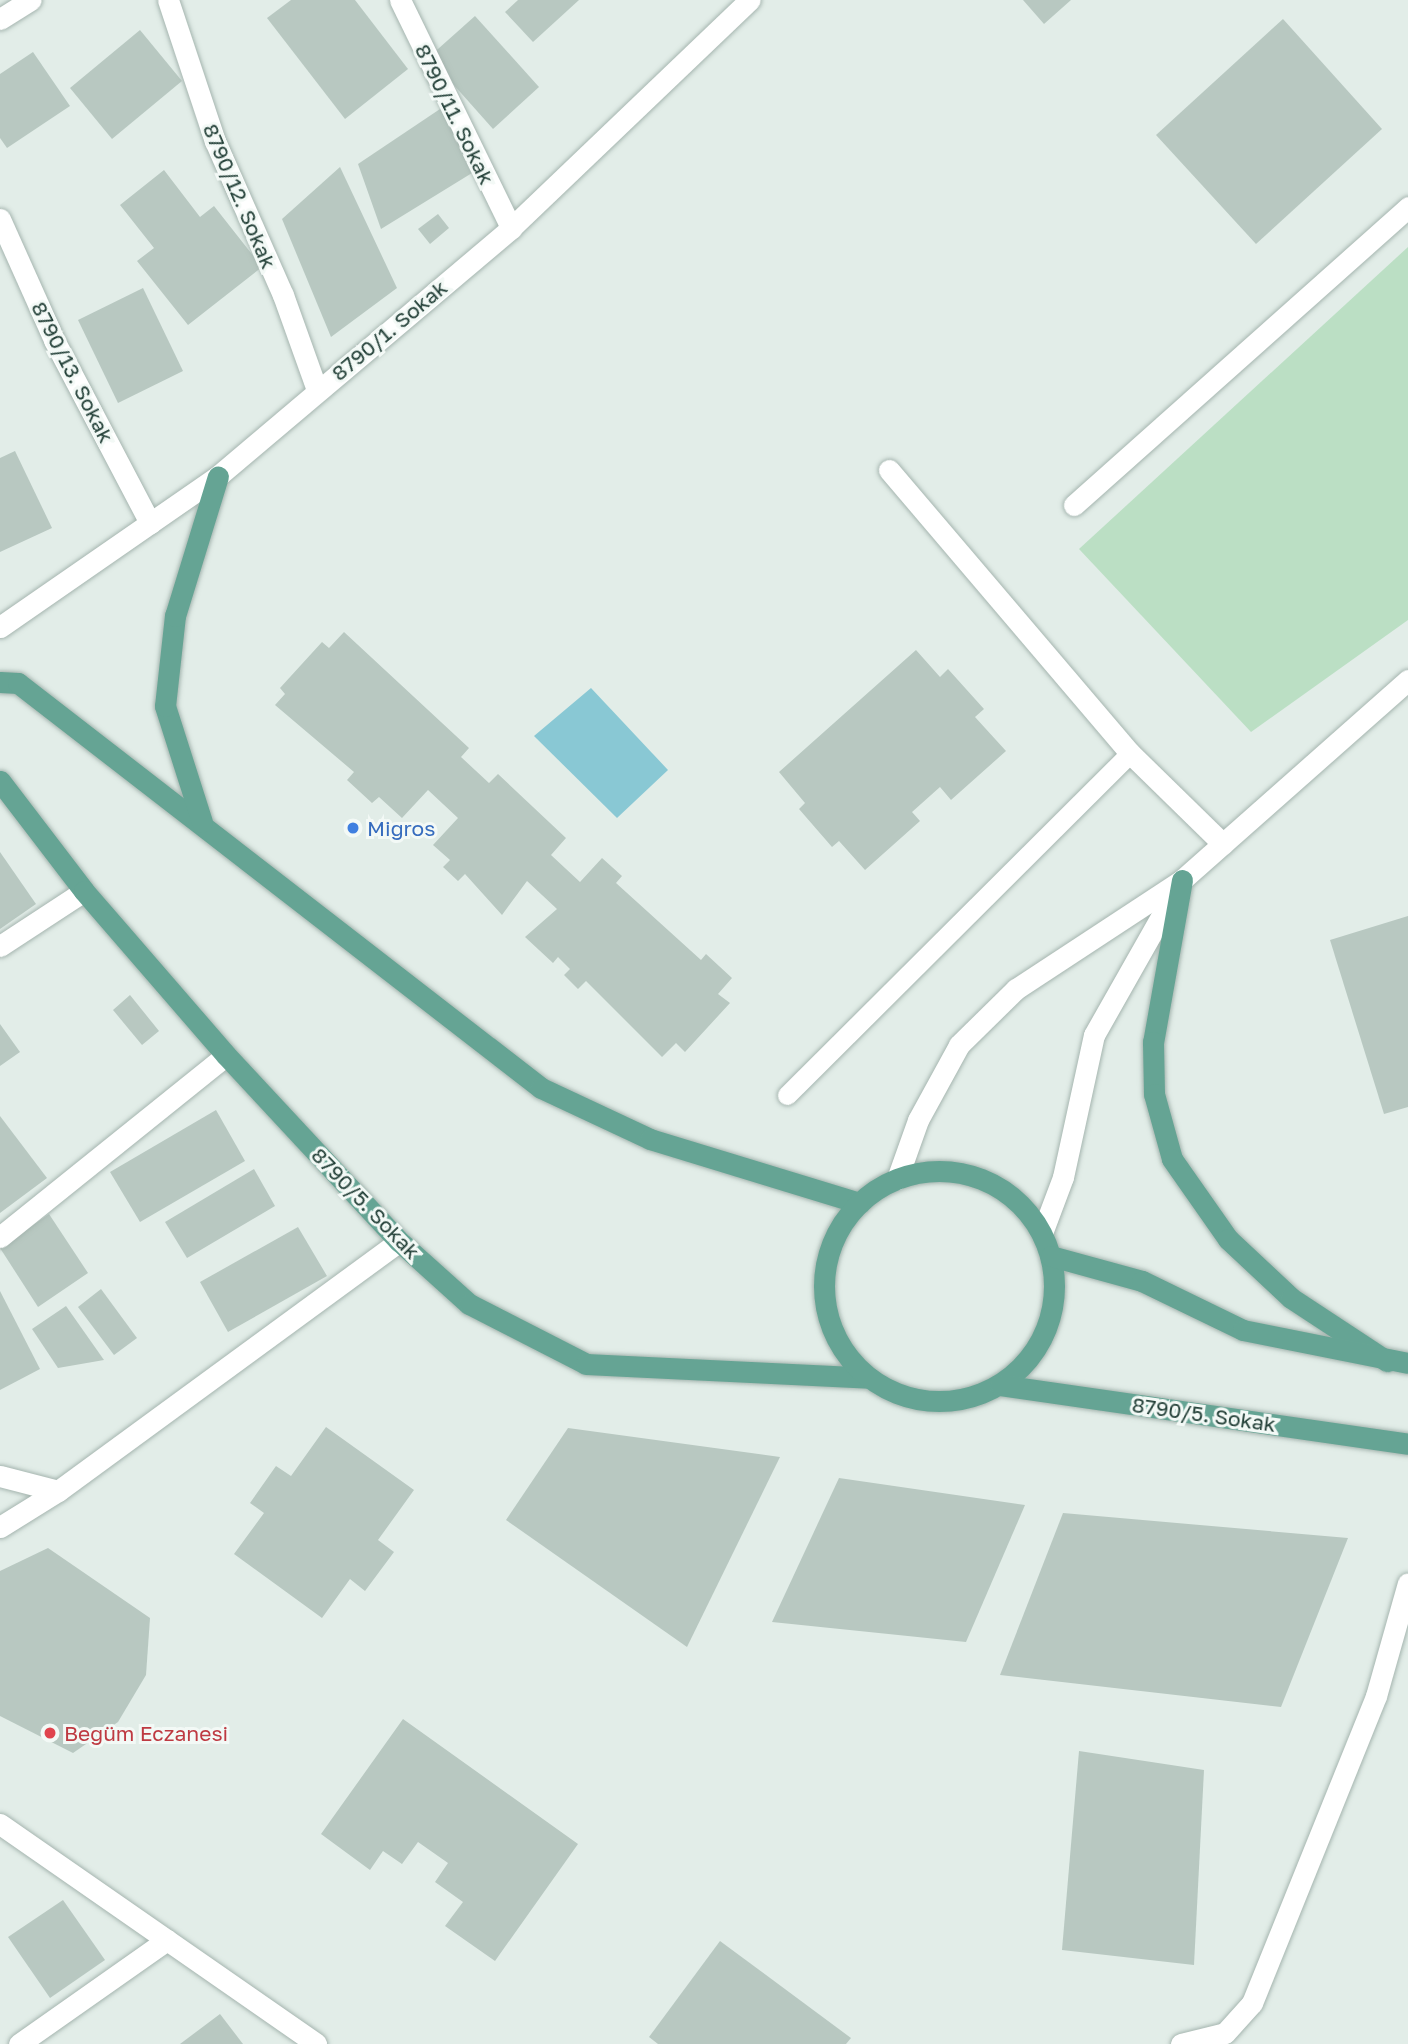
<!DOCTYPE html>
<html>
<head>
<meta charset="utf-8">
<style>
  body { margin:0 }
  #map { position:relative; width:1408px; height:2044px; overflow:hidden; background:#e2ede8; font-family:"Golos Text",sans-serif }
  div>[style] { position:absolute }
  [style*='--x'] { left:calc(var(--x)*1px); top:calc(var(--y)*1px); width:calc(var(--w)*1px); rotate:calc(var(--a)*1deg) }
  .green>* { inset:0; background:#bbdfc4 }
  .water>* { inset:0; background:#89c8d4 }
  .building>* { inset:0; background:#b8c8c1 }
  .roads { filter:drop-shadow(0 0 2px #a5b5af) drop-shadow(0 0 2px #a5b5af) }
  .service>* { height:19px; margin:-9.5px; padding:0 9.5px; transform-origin:9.5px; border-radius:9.5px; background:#fff }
  .minor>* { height:21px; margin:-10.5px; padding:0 10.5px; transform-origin:10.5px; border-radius:10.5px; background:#fff }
  .primary>* { height:21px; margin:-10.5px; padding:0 10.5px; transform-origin:10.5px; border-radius:10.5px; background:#65a494 }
  .primary>.ring { margin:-10.5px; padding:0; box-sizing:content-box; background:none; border:21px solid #65a494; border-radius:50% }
  .dots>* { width:19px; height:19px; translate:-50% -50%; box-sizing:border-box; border:4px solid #f3f9f6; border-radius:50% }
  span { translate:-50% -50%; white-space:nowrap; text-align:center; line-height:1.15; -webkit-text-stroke:6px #f3f9f6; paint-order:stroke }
  .street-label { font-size:21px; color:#223f37 }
  .shop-label { font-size:21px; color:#366cbe }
  .left { translate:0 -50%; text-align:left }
  .health-label { font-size:21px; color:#be3a42 }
</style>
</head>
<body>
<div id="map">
  <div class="green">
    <i style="clip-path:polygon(1408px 247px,1408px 620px,1251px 732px,1079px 549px)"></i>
  </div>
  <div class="water">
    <i style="clip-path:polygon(591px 688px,668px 770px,617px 818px,534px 736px)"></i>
  </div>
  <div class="building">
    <i style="clip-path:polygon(291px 0,355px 0,408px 69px,345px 119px,267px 18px)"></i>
    <i style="clip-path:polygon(518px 0,579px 0,533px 42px,505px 12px)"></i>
    <i style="clip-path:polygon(1023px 0,1071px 0,1044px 24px)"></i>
    <i style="clip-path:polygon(475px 16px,539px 87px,493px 129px,429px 57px)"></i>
    <i style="clip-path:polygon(1283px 19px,1382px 129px,1256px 244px,1156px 135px)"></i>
    <i style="clip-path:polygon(140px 30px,182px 81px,112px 139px,70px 88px)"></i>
    <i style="clip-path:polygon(33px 52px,70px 106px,7px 148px,0 138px,0 74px)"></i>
    <i style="clip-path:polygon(443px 107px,472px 173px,381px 229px,358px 164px)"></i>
    <i style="clip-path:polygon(340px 167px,397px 288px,331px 337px,282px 219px)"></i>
    <i style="clip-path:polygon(164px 170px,200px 217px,214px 206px,262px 267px,188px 325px,137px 261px,154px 248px,120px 205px)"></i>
    <i style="clip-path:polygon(438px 214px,449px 228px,430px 244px,418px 229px)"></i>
    <i style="clip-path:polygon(143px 288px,183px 371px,118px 403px,78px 320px)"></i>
    <i style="clip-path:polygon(15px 451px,52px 528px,0 552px,0 458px)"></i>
    <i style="clip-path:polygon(344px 632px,469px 748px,461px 757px,489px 783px,498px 774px,566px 838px,551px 855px,580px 882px,602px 858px,622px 876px,616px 883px,701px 960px,706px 954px,732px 978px,718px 994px,730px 1003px,685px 1052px,676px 1043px,662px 1057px,586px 981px,578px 989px,564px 975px,570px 969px,558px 957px,553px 963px,525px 937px,557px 909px,527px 881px,502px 915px,465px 874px,458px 881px,443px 867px,450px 860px,433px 845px,458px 818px,428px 790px,402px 818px,379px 797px,372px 803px,347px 780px,354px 772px,275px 705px,285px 694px,280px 688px,322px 642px,329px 648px)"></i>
    <i style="clip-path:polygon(916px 650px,940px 677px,948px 669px,984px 709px,975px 717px,1006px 751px,951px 800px,940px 787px,912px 812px,920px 821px,865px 870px,839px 841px,832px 847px,799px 809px,805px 803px,779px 772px)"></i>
    <i style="clip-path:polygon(0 852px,36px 904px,0 929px)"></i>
    <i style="clip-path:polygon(1408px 916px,1408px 1107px,1384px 1114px,1330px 940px)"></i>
    <i style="clip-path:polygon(130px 995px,159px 1031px,142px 1045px,113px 1010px)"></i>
    <i style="clip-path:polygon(0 1024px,20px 1052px,0 1066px)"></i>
    <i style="clip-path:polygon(216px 1110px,245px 1161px,140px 1222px,110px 1172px)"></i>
    <i style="clip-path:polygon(0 1116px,47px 1178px,0 1213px)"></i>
    <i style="clip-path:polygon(254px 1169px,275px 1206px,187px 1258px,165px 1222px)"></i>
    <i style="clip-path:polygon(49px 1214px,88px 1273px,38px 1307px,0 1248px)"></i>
    <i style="clip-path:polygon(298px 1227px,327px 1276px,228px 1332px,200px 1282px)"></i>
    <i style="clip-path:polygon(101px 1289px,137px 1338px,114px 1355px,78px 1307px)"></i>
    <i style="clip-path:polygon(0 1291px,40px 1369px,0 1390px)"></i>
    <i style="clip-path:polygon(66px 1306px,104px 1360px,58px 1368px,32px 1329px)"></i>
    <i style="clip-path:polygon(326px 1427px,414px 1490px,378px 1540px,394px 1552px,365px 1591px,350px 1579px,322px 1618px,234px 1554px,264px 1513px,250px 1503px,276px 1466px,291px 1476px)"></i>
    <i style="clip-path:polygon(568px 1428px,780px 1457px,687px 1647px,506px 1520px)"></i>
    <i style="clip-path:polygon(839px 1478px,1025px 1505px,966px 1642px,772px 1622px)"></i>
    <i style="clip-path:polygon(1063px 1513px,1348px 1538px,1281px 1707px,1000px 1675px)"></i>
    <i style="clip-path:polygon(48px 1548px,150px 1618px,146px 1675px,118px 1722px,73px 1753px,0 1716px,0 1571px)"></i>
    <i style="clip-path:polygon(403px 1719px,578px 1844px,495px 1961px,445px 1926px,463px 1902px,435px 1882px,448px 1863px,418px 1842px,402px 1864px,383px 1851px,370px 1870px,321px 1834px)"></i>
    <i style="clip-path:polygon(1079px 1751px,1204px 1770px,1194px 1965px,1062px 1950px)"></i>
    <i style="clip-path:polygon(63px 1900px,105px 1960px,50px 1998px,8px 1937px)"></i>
    <i style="clip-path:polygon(720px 1941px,851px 2038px,846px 2044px,658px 2044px,649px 2037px)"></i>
    <i style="clip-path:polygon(220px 2014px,243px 2044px,180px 2044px)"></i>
  </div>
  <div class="roads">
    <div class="service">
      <i style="--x:787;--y:1095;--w:484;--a:-44.9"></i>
    </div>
    <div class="minor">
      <i style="--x:168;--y:0;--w:149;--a:71.6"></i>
      <i style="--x:215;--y:141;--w:168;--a:66.2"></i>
      <i style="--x:283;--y:295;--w:101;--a:70.3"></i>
      <i style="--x:400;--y:0;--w:254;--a:64"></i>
      <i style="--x:0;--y:19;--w:36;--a:-32"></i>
      <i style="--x:0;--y:219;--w:133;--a:65.9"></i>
      <i style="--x:54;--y:340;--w:207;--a:62.3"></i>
      <i style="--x:889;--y:470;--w:372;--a:49.6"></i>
      <i style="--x:1130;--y:753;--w:130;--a:44.4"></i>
      <i style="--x:1074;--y:505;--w:448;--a:-41.7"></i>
      <i style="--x:0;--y:627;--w:265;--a:-34.7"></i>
      <i style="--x:218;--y:476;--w:384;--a:-40.2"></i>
      <i style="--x:511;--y:228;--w:330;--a:-43.7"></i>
      <i style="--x:0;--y:946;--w:100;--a:-33.2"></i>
      <i style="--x:897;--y:1179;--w:63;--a:-70.4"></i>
      <i style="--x:918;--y:1120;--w:85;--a:-61.3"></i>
      <i style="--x:959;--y:1045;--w:80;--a:-44.5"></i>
      <i style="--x:1016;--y:989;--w:199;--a:-33.3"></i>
      <i style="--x:1182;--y:880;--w:302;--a:-41.5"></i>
      <i style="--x:1042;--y:1233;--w:60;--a:-69.4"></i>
      <i style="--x:1063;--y:1177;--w:145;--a:-77.7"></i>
      <i style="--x:1094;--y:1035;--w:172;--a:-60.5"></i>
      <i style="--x:0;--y:1237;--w:290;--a:-38.8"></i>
      <i style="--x:0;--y:1476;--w:60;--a:14.5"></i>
      <i style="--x:0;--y:1527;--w:68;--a:-31.8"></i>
      <i style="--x:58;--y:1491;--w:423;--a:-36.2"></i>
      <i style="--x:0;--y:1824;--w:385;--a:34.8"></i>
      <i style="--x:19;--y:2044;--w:181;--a:-35.1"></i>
      <i style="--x:1181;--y:2044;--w:45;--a:-14"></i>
      <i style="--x:1225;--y:2033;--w:40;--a:-48"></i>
      <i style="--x:1252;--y:2003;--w:331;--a:-68"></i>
      <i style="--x:1376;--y:1696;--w:117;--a:-74.2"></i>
    </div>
    <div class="primary">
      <i style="--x:0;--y:682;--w:18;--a:3"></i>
      <i style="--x:18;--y:683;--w:661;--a:37.75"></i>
      <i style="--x:541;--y:1088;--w:120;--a:25.1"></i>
      <i style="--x:650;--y:1139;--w:219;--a:17"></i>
      <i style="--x:0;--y:781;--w:138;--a:52.6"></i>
      <i style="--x:84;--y:891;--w:217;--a:49.1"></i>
      <i style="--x:226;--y:1055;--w:254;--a:47.1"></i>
      <i style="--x:399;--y:1241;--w:94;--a:42"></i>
      <i style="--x:469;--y:1304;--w:131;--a:27.1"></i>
      <i style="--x:586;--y:1364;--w:283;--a:2.8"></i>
      <i style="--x:202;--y:822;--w:122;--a:-107.7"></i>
      <i style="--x:165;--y:706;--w:91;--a:-83.7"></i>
      <i style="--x:175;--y:616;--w:146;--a:-72.9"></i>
      <i style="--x:1182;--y:880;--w:165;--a:100.1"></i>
      <i style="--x:1153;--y:1042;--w:52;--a:88.9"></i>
      <i style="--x:1154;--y:1094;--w:67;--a:74.5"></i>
      <i style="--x:1172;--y:1159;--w:98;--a:55"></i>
      <i style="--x:1228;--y:1239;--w:86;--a:43.1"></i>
      <i style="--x:1291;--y:1298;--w:115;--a:33.3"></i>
      <i class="ring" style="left:824px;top:1171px;width:209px;height:209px"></i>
      <i style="--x:1051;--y:1256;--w:94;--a:15.4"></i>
      <i style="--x:1142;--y:1281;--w:112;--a:25.9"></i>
      <i style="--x:1243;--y:1330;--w:168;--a:11.3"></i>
      <i style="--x:1000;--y:1385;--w:412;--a:8.2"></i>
    </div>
  </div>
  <div class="dots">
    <i style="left:353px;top:828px;background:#3f7fe0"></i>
    <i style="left:50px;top:1733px;background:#e0444e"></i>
  </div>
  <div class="street-label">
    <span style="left:455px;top:114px;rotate:64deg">8790/11. Sokak</span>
    <span style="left:240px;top:196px;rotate:67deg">8790/12. Sokak</span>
    <span style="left:389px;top:330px;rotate:-40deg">8790/1. Sokak</span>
    <span style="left:73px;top:372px;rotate:63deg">8790/13. Sokak</span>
    <span style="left:366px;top:1203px;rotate:46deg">8790/5. Sokak</span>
    <span style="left:1204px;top:1414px;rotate:8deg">8790/5. Sokak</span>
  </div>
  <div class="shop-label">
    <span class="left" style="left:367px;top:828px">Migros</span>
  </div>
  <div class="health-label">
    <span class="left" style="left:64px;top:1733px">Begüm Eczanesi</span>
  </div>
</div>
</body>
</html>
